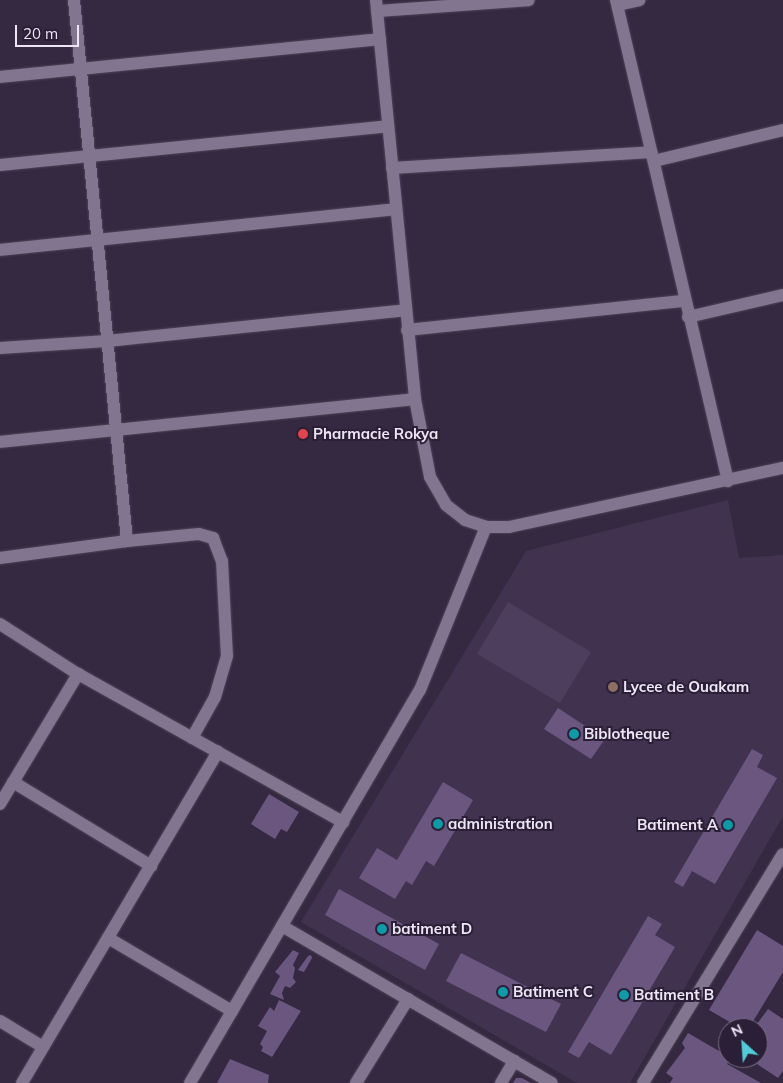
<!DOCTYPE html>
<html>
<head>
<meta charset="utf-8">
<style>
  body { margin:0 }
  #map { position:relative; width:783px; height:1083px; overflow:hidden; background:#342940; font-family:Mulish,sans-serif }
  div>[style] { position:absolute }
  [style*='--x'] { left:calc(var(--x)*1px); top:calc(var(--y)*1px); width:calc(var(--w)*1px); rotate:calc(var(--a)*1deg) }
  .built>* { inset:0; background:#413350 }
  .green>* { inset:0; background:#4e3e5e }
  .building>* { inset:0; background:#6a567f }
  .roads { filter:drop-shadow(0 0 1px #4e4457) drop-shadow(0 0 1px #4e4457) }
  .minor>* { height:12px; margin:-6px; padding:0 6px; transform-origin:6px; border-radius:6px; background:#817590 }
  .tertiary>* { height:12px; margin:-6px; padding:0 6px; transform-origin:6px; border-radius:6px; background:#817590 }
  .dots>* { width:14px; height:14px; translate:-50% -50%; box-sizing:border-box; border:2px solid #2a1f36; border-radius:50% }
  span { translate:-50% -50%; white-space:nowrap; text-align:center; line-height:1.15; -webkit-text-stroke:4px #2a1f36; paint-order:stroke }
  .poi-label { font-size:15px; color:#ece5f4; font-weight:700 }
  .left { translate:0 -50%; text-align:left }
  .right { translate:-100% -50%; text-align:right }
  .north { position:absolute; left:718px; top:1018px; width:50px; height:50px; box-sizing:border-box; background:#2a1f36; border:1px solid #786e82; border-radius:50%; rotate:334deg; font-size:14px; font-weight:700; line-height:20px; text-align:center; color:#ece5f4 }
  .north::after { content:''; display:block; margin:auto; width:18px; height:22px; background:#52cbd7; clip-path:polygon(50% 0,100% 100%,50% 72%,0 100%) }
  .scale { position:absolute; left:15px; top:25px; width:64px; height:22px; box-sizing:border-box; border:2px solid #ece5f4; border-top:0; padding-left:6px; font-size:15px; line-height:18px; white-space:nowrap; color:#ece5f4; -webkit-text-stroke:4px #2a1f36; paint-order:stroke }
</style>
</head>
<body>
<div id="map">
  <div class="built">
    <i style="clip-path:polygon(728px 500px,739px 558px,783px 555px,783px 816px,630px 1083px,577px 1083px,301px 922px,526px 551px)"></i>
  </div>
  <div class="green">
    <i style="clip-path:polygon(508px 602px,591px 652px,560px 703px,477px 654px)"></i>
  </div>
  <div class="building">
    <i style="clip-path:polygon(558px 708px,605px 739px,591px 759px,544px 729px)"></i>
    <i style="clip-path:polygon(752px 749px,763px 755px,757px 767px,777px 778px,715px 884px,692px 871px,683px 887px,674px 882px)"></i>
    <i style="clip-path:polygon(443px 782px,473px 800px,434px 866px,426px 861px,412px 885px,406px 881px,395px 899px,359px 878px,377px 848px,397px 860px)"></i>
    <i style="clip-path:polygon(269px 794px,299px 812px,287px 832px,281px 829px,275px 839px,251px 824px)"></i>
    <i style="clip-path:polygon(339px 889px,439px 944px,425px 970px,325px 915px)"></i>
    <i style="clip-path:polygon(648px 916px,662px 924px,655px 935px,675px 947px,611px 1055px,589px 1042px,579px 1058px,568px 1052px)"></i>
    <i style="clip-path:polygon(757px 930px,783px 946px,783px 972px,749px 1028px,740px 1028px,709px 1010px)"></i>
    <i style="clip-path:polygon(293px 950px,299px 953px,293px 965px,295px 968px,293px 978px,296px 982px,290px 988px,285px 986px,282px 993px,284px 1000px,270px 994px,280px 976px,275px 972px)"></i>
    <i style="clip-path:polygon(461px 953px,561px 1004px,546px 1032px,446px 981px)"></i>
    <i style="clip-path:polygon(311px 955px,312px 958px,304px 972px,298px 970px,308px 956px)"></i>
    <i style="clip-path:polygon(279px 1000px,301px 1011px,272px 1057px,261px 1051px,263px 1047px,260px 1044px,267px 1031px,258px 1026px,270px 1007px,274px 1011px)"></i>
    <i style="clip-path:polygon(768px 1009px,783px 1019px,783px 1071px,778px 1078px,748px 1058px,758px 1058px,758px 1028px,754px 1028px)"></i>
    <i style="clip-path:polygon(688px 1033px,731px 1058px,727px 1064px,761px 1083px,670px 1083px,673px 1078px,666px 1073px,685px 1048px,682px 1043px)"></i>
    <i style="clip-path:polygon(230px 1059px,269px 1075px,268px 1083px,217px 1083px)"></i>
    <i style="clip-path:polygon(516px 1078px,522px 1078px,531px 1083px,513px 1083px)"></i>
  </div>
  <div class="roads">
    <div class="minor">
      <i style="--x:74;--y:0;--w:544;--a:84.4"></i>
      <i style="--x:616;--y:0;--w:494;--a:76.9"></i>
      <i style="--x:618;--y:5;--w:22;--a:-13"></i>
      <i style="--x:377;--y:11;--w:152;--a:-4.1"></i>
      <i style="--x:0;--y:77;--w:382;--a:-5.7"></i>
      <i style="--x:654;--y:161;--w:133;--a:-13.5"></i>
      <i style="--x:0;--y:165;--w:390;--a:-5.7"></i>
      <i style="--x:392;--y:168;--w:260;--a:-3.5"></i>
      <i style="--x:0;--y:250;--w:398;--a:-5.9"></i>
      <i style="--x:688;--y:317;--w:98;--a:-13"></i>
      <i style="--x:407;--y:330;--w:279;--a:-6"></i>
      <i style="--x:0;--y:348;--w:107;--a:-3.7"></i>
      <i style="--x:107;--y:341;--w:300;--a:-5.9"></i>
      <i style="--x:0;--y:558;--w:128;--a:-7.6"></i>
      <i style="--x:127;--y:541;--w:72;--a:-5.6"></i>
      <i style="--x:199;--y:534;--w:15;--a:16"></i>
      <i style="--x:213;--y:538;--w:25;--a:69"></i>
      <i style="--x:222;--y:561;--w:95;--a:87"></i>
      <i style="--x:227;--y:656;--w:43;--a:106.3"></i>
      <i style="--x:215;--y:697;--w:47;--a:119.3"></i>
      <i style="--x:0;--y:624;--w:93;--a:32.7"></i>
      <i style="--x:78;--y:674;--w:304;--a:29.2"></i>
      <i style="--x:13;--y:782;--w:162;--a:31.3"></i>
      <i style="--x:0;--y:804;--w:152;--a:-59"></i>
      <i style="--x:282;--y:926;--w:312;--a:30.2"></i>
      <i style="--x:108;--y:938;--w:144;--a:30.5"></i>
      <i style="--x:0;--y:1021;--w:50;--a:31.2"></i>
      <i style="--x:22;--y:1083;--w:385;--a:-59.4"></i>
      <i style="--x:190;--y:1083;--w:455;--a:-59.7"></i>
      <i style="--x:420;--y:690;--w:176;--a:-68"></i>
      <i style="--x:356;--y:1083;--w:99;--a:-58.2"></i>
      <i style="--x:501;--y:1083;--w:26;--a:-59"></i>
      <i style="--x:643;--y:1083;--w:268;--a:-58.6"></i>
    </div>
    <div class="tertiary">
      <i style="--x:376;--y:0;--w:401;--a:84.4"></i>
      <i style="--x:415;--y:399;--w:79;--a:79.1"></i>
      <i style="--x:430;--y:477;--w:32;--a:60"></i>
      <i style="--x:446;--y:505;--w:24;--a:38"></i>
      <i style="--x:465;--y:520;--w:22;--a:18"></i>
      <i style="--x:486;--y:527;--w:23;--a:0"></i>
      <i style="--x:509;--y:527;--w:280;--a:-12.2"></i>
      <i style="--x:0;--y:442;--w:417;--a:-5.9"></i>
    </div>
  </div>
  <div class="dots">
    <i style="left:303px;top:434px;background:#e0444e"></i>
    <i style="left:613px;top:687px;background:#8d6e63"></i>
    <i style="left:574px;top:734px;background:#0f9aa8"></i>
    <i style="left:438px;top:824px;background:#0f9aa8"></i>
    <i style="left:728px;top:825px;background:#0f9aa8"></i>
    <i style="left:382px;top:929px;background:#0f9aa8"></i>
    <i style="left:503px;top:992px;background:#0f9aa8"></i>
    <i style="left:624px;top:995px;background:#0f9aa8"></i>
  </div>
  <div class="poi-label">
    <span class="left" style="left:313px;top:434px">Pharmacie Rokya</span>
    <span class="left" style="left:623px;top:687px">Lycee de Ouakam</span>
    <span class="left" style="left:584px;top:734px">Biblotheque</span>
    <span class="left" style="left:448px;top:824px">administration</span>
    <span class="right" style="left:718px;top:825px">Batiment A</span>
    <span class="left" style="left:392px;top:929px">batiment D</span>
    <span class="left" style="left:513px;top:992px">Batiment C</span>
    <span class="left" style="left:634px;top:995px">Batiment B</span>
  </div>
  <div class="north">N</div>
  <div class="scale">20 m</div>
</div>
</body>
</html>
